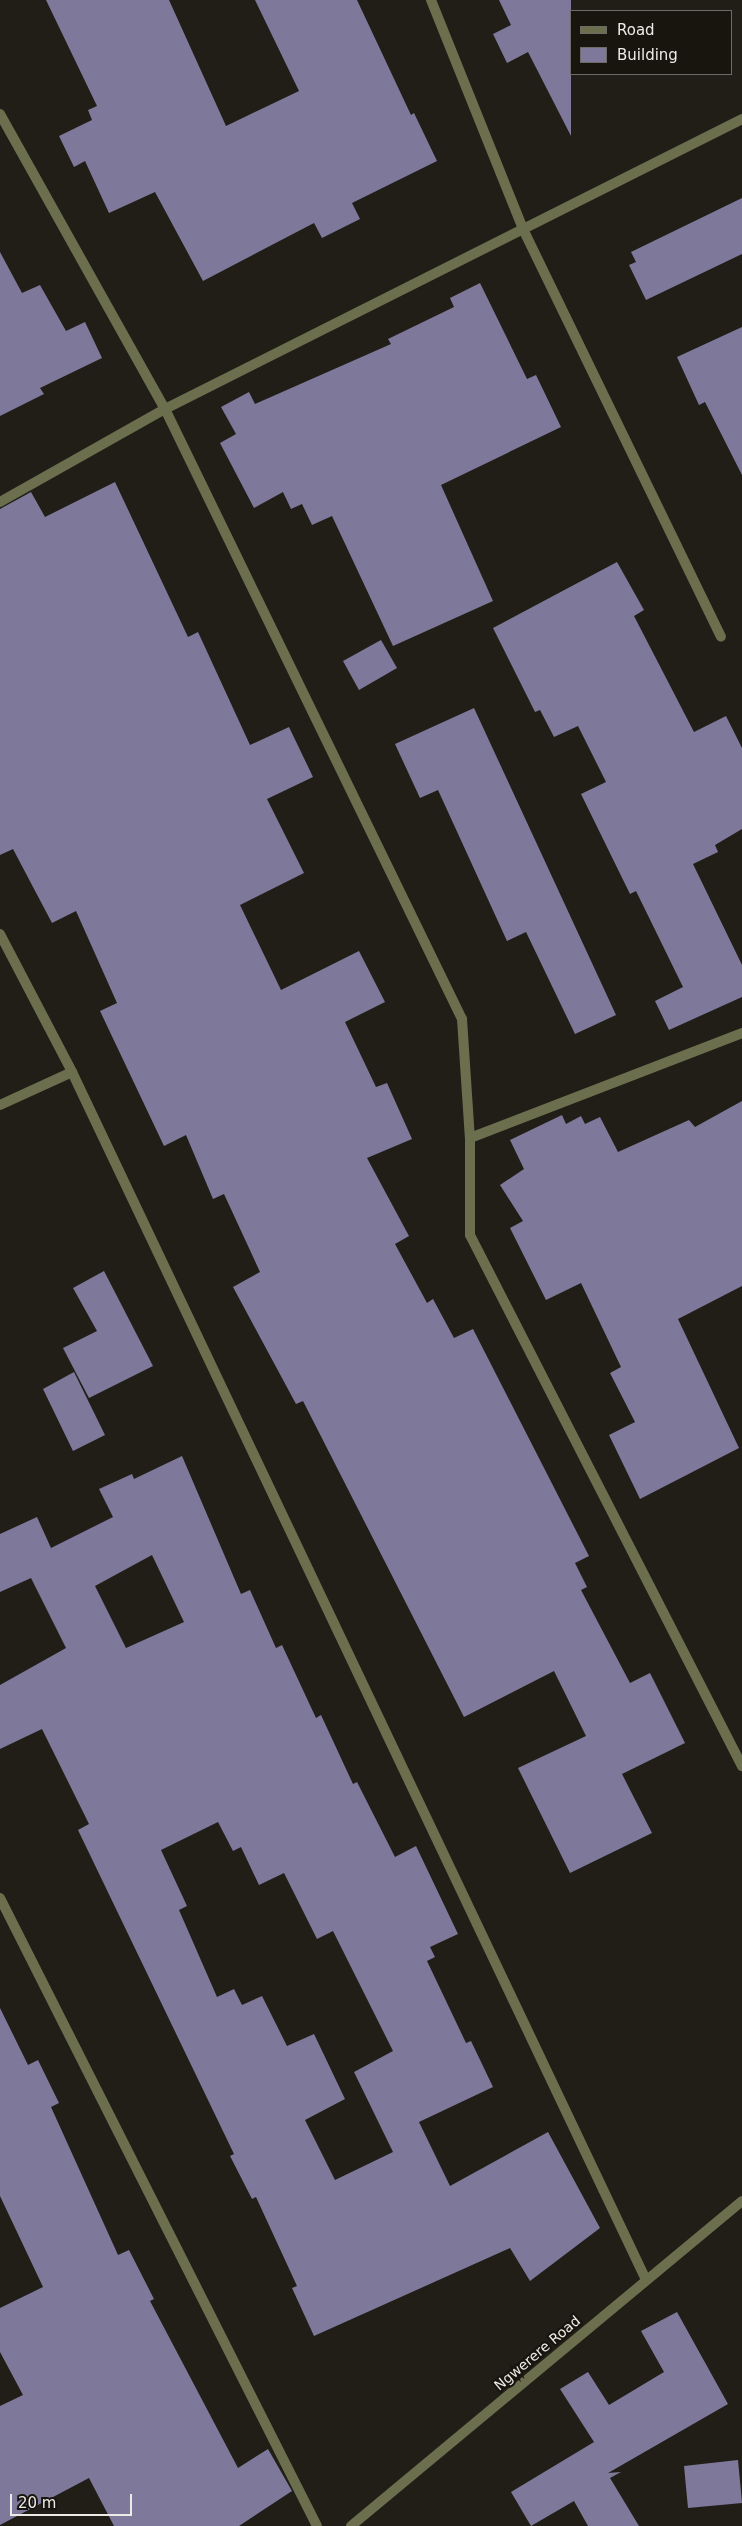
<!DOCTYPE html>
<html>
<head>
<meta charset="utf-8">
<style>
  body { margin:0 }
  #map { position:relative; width:742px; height:2526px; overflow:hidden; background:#211e18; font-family:"DejaVu Sans",sans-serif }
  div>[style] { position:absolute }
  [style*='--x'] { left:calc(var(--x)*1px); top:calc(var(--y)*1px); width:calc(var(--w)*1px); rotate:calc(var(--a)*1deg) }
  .building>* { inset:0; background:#7e799b }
  .street>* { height:10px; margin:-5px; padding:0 5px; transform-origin:5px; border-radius:5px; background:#6c6f4d }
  span { translate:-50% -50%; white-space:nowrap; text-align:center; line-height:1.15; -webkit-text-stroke:4.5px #18150f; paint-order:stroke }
  .street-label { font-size:14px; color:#edebe6 }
  .legend { position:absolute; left:570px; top:10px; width:162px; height:65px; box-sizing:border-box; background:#18150f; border:1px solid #6d6b65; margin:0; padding:6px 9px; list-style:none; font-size:15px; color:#edebe6 }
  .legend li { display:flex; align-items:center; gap:10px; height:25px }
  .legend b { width:25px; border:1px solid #6d6b65 }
  .scale { position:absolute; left:10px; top:2494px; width:122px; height:22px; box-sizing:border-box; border:2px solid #edebe6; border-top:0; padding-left:6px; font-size:15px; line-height:18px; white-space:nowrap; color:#edebe6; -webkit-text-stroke:4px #18150f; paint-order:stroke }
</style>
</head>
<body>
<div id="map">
  <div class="building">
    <i style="clip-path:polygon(46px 0,169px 0,226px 126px,299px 91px,255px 0,357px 0,411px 115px,414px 113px,437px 161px,352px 203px,360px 219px,322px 238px,314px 223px,203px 281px,155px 192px,109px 213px,85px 161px,74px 167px,59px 136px,92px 120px,88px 110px,97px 106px)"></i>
    <i style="clip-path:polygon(499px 0,571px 0,571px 136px,528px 52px,507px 63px,493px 34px,511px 25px)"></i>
    <i style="clip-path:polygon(742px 198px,742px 254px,646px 300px,629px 265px,636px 262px,631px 252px)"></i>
    <i style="clip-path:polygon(0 252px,22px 293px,40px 285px,66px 331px,85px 322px,102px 358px,40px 388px,44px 394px,0 416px)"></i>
    <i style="clip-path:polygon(480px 283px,527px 379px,536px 375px,561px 427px,441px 485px,493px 601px,393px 646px,332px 516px,312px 525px,302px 504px,291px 509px,283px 492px,254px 508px,220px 443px,236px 434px,221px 407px,249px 392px,255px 404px,391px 344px,388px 339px,454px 307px,450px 298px)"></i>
    <i style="clip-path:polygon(742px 327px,742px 475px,705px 402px,699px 405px,677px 357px)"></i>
    <i style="clip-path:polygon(115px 482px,188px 637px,198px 632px,250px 745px,289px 727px,313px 777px,267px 799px,304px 873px,240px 905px,281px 990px,359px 951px,385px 1002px,345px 1022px,376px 1087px,387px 1083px,412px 1139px,367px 1158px,409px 1236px,395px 1244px,427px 1303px,433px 1299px,454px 1338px,473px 1329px,589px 1556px,575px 1563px,587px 1587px,581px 1590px,630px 1683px,650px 1673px,685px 1743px,622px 1774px,652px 1833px,570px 1873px,518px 1768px,586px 1736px,554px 1671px,464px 1717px,303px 1401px,296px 1404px,233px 1287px,260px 1272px,224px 1194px,213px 1199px,186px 1135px,164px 1146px,100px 1011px,117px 1003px,76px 911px,52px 923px,13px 849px,0 855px,0 509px,31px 492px,45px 517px)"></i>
    <i style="clip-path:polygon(617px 562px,644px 610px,634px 616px,694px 732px,726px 716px,742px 748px,742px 829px,715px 845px,718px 852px,693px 864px,742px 965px,742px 997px,669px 1030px,655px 1001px,683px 987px,636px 891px,630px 894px,581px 794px,606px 782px,578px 726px,554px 737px,540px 710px,535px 712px,493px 628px)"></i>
    <i style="clip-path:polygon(381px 640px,397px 668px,359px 690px,343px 661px)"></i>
    <i style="clip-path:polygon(474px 708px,616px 1015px,575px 1034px,526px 932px,507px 941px,438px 790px,420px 798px,395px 744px)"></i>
    <i style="clip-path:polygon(742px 1101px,742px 1286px,678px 1319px,739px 1448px,640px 1499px,609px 1435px,635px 1422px,610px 1373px,621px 1367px,581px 1283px,546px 1300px,510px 1228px,523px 1221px,500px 1185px,524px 1169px,510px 1140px,562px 1115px,566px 1124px,581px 1116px,585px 1124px,600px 1117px,618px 1152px,689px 1120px,695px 1127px)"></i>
    <i style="clip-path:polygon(104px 1271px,153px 1366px,89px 1398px,63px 1348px,97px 1331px,73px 1288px)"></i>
    <i style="clip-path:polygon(74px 1372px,105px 1435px,73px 1451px,43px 1389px)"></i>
    <i style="clip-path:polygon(evenodd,182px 1456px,241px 1594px,250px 1590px,276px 1648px,282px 1645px,316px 1718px,321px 1715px,353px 1784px,357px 1782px,395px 1857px,416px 1846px,458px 1934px,430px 1947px,435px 1957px,427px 1961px,466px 2043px,471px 2041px,493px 2087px,419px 2122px,450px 2186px,548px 2132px,600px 2228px,530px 2281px,510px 2248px,314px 2336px,292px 2288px,297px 2286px,256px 2197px,252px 2199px,230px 2156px,234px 2154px,78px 1830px,89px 1824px,42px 1729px,0 1749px,0 1685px,66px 1648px,31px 1578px,0 1592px,0 1534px,37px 1517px,51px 1548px,113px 1517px,99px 1489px,132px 1474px,134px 1479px,182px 1456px,152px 1555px,184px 1622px,126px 1648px,95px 1586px,152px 1555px,182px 1456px,218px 1822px,233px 1851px,241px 1847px,259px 1885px,284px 1873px,317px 1939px,333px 1931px,393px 2051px,354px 2072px,393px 2152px,335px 2180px,305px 2120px,345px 2099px,314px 2034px,287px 2046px,262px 1996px,242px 2005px,234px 1989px,217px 1997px,179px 1910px,187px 1906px,161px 1850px,218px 1822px)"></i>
    <i style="clip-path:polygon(0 2008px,28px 2065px,38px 2060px,59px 2103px,51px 2107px,118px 2255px,129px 2250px,154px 2299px,150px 2301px,238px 2468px,268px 2449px,292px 2491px,239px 2526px,114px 2526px,89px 2478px,0 2525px,0 2406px,23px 2395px,0 2352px,0 2308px,43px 2287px,0 2196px)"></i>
    <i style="clip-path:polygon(677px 2312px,728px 2404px,608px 2473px,621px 2472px,610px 2478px,639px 2526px,588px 2526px,574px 2501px,531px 2526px,511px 2492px,594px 2442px,560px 2389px,588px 2372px,609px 2405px,664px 2372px,641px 2331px)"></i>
    <i style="clip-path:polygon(738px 2460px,742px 2503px,688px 2508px,684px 2466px)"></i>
  </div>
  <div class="street">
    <i style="--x:431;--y:0;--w:247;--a:68.1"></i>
    <i style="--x:523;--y:229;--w:453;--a:64.1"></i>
    <i style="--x:0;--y:114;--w:338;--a:60.8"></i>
    <i style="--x:165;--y:409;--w:678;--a:64.04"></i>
    <i style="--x:462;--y:1019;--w:119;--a:86.2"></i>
    <i style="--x:470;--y:1138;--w:97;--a:90"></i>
    <i style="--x:470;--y:1235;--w:597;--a:62.88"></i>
    <i style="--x:0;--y:502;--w:189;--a:-29.4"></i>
    <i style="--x:165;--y:409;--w:646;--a:-26.68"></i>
    <i style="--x:0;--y:934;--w:156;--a:62.4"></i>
    <i style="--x:72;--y:1072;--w:1337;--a:64.58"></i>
    <i style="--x:0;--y:1105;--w:79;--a:-24.6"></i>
    <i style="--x:470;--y:1138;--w:292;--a:-21.1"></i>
    <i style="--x:0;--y:1898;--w:703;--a:63.22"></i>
    <i style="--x:351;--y:2526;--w:508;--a:-39.73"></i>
  </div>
  <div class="street-label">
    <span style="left:537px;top:2353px;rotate:-40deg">Ngwerere Road</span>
  </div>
  <ul class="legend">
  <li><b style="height:6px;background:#6c6f4d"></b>Road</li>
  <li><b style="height:14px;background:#7e799b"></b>Building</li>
  </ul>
  <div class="scale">20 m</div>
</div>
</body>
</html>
